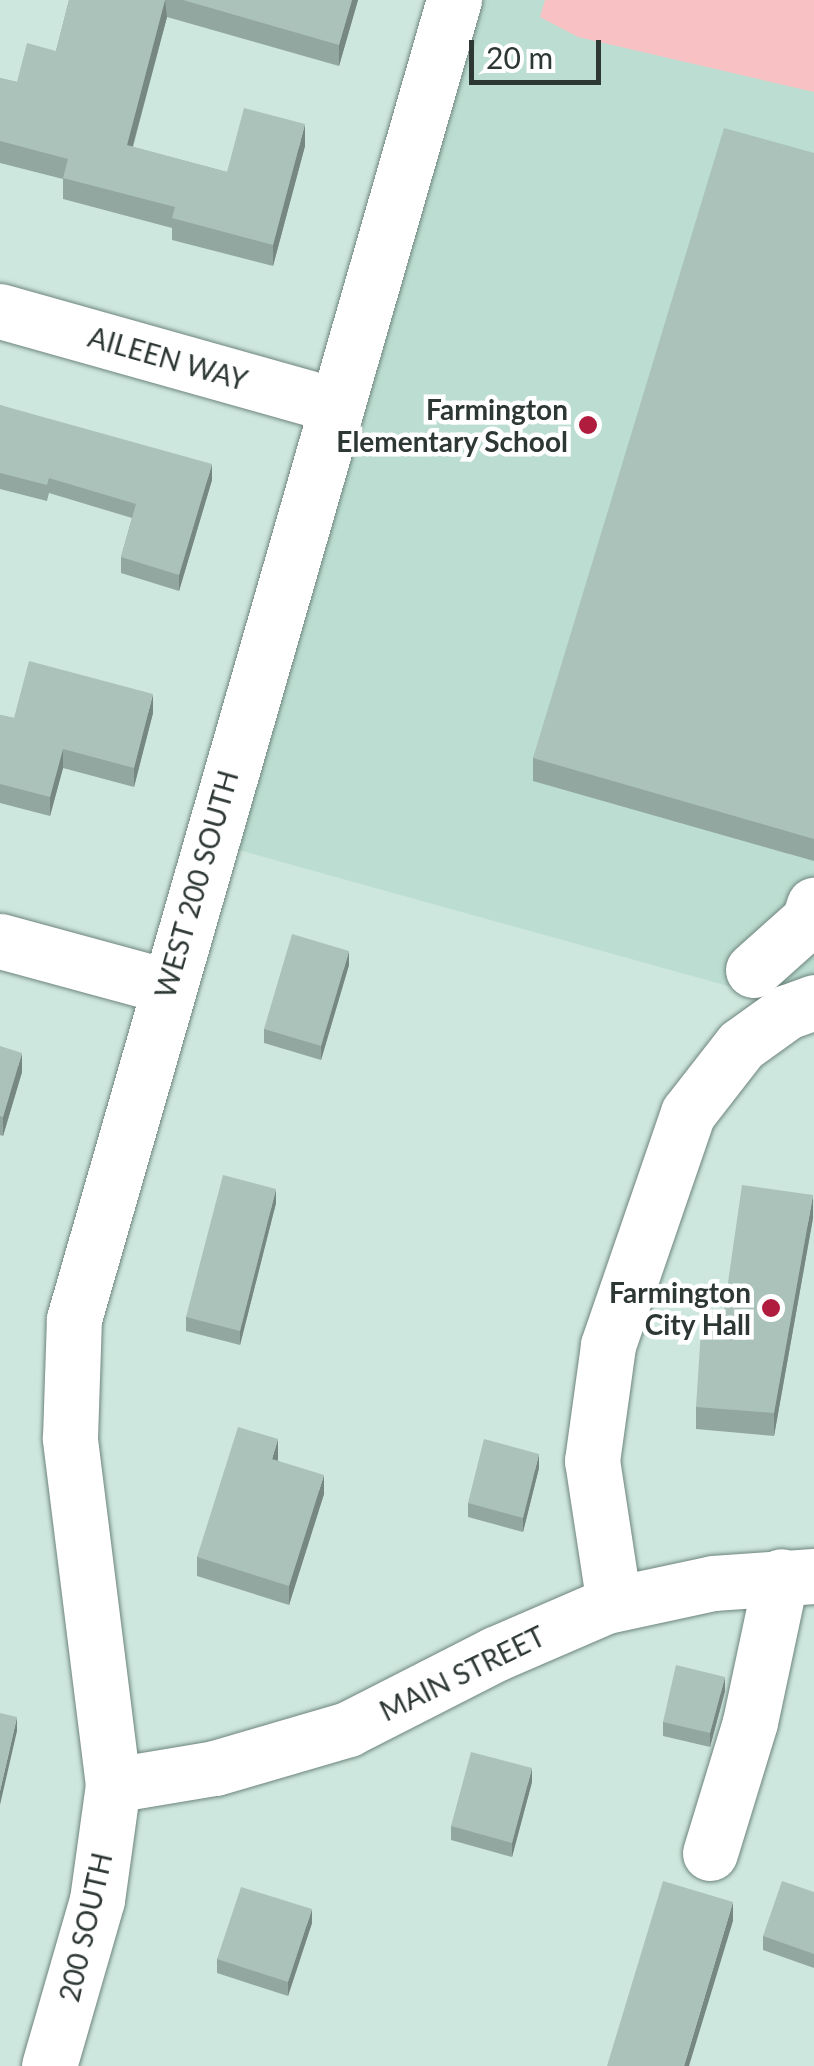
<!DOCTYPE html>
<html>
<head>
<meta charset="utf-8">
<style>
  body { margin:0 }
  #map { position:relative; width:814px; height:2066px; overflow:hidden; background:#cee7de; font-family:Lato,sans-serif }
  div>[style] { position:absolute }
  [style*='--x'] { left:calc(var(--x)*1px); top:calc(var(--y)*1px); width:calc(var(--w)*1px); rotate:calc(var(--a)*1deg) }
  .built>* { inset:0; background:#bcddd1 }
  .green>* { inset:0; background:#f8c1c3 }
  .roads { filter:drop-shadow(0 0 2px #6e857d) drop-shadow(0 0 2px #6e857d) }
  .minor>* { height:55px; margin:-27.5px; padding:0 27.5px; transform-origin:27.5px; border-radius:27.5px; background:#fff }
  .wall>* { inset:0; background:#92a79f }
  .shaded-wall>* { inset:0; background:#778882 }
  .building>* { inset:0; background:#aac2b9 }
  .dots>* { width:28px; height:28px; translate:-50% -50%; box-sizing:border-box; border:5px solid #fff; border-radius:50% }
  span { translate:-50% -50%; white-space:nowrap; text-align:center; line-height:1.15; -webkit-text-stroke:9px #fff; paint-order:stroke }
  .street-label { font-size:28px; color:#2d3734 }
  .poi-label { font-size:28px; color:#2d3734; font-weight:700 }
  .right { translate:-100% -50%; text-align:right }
  .scale { position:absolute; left:469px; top:40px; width:132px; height:45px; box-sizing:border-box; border:5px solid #2d3734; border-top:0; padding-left:12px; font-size:30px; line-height:35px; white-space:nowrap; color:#2d3734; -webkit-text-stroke:8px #fff; paint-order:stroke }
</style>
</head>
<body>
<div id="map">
  <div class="built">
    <i style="clip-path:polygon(484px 0,814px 0,814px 1010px,239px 850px)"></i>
  </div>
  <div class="green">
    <i style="clip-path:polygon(545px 0,814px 0,814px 92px,578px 37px,540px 17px)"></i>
  </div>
  <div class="roads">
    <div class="minor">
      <i style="--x:0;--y:311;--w:348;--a:15.7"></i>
      <i style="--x:0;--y:941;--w:172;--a:15.2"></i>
      <i style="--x:753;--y:970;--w:75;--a:-41.8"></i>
      <i style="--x:809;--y:920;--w:16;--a:-72"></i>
      <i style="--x:614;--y:1604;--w:145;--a:-98.7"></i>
      <i style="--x:592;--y:1461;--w:117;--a:-82.1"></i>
      <i style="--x:608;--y:1345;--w:245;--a:-71"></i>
      <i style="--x:688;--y:1113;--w:86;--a:-52.1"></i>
      <i style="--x:741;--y:1045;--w:57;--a:-35.7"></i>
      <i style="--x:787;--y:1012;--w:29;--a:-20"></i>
      <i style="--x:113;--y:1785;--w:103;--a:-9.5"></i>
      <i style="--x:215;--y:1768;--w:139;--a:-16.3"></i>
      <i style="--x:348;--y:1729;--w:165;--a:-27"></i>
      <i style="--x:495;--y:1654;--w:121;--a:-23.4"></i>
      <i style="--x:606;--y:1606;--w:109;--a:-12.1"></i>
      <i style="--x:713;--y:1583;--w:101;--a:-4"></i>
      <i style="--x:710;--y:1853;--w:137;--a:-73"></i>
      <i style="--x:750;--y:1722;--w:149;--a:-78"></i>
      <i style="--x:49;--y:2066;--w:173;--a:-73.9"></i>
      <i style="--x:97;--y:1900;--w:116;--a:-82.1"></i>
      <i style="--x:113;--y:1785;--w:350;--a:-97.1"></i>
      <i style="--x:70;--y:1438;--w:119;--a:-88.1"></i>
      <i style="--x:74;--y:1319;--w:1373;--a:-73.93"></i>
    </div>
  </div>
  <div class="wall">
    <i style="clip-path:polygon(69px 0,358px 0,339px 66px,167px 17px,133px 147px,227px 172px,305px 146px,273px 266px,172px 240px,172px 228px,63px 199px,63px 179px,0 163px,0 78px,17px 82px,56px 51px)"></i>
    <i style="clip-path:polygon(814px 153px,814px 861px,533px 781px,533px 758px)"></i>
    <i style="clip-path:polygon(0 405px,212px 480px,179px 591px,121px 573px,121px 557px,132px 518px,49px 493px,47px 501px,0 489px)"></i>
    <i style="clip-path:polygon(153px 713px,134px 787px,63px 768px,50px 816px,0 803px,0 715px,14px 718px)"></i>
    <i style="clip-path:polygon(349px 965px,321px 1060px,264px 1043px,264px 1029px)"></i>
    <i style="clip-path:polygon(0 1046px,22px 1072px,3px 1136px,0 1135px)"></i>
    <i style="clip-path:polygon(276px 1203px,240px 1345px,186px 1331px,186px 1317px)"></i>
    <i style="clip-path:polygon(813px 1218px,774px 1436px,696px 1429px,696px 1407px,721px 1331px)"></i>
    <i style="clip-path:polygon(277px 1460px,324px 1494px,289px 1605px,197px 1576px,197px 1557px)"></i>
    <i style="clip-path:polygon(539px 1468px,523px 1532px,468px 1517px,468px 1503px)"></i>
    <i style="clip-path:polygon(725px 1691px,710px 1747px,663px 1736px,663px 1722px)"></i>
    <i style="clip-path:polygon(532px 1782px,512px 1857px,451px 1840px,451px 1826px)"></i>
    <i style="clip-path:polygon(814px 1892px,814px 1968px,763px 1950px,763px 1936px)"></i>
    <i style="clip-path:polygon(312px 1923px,288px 1996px,217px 1973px,217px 1959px)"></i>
  </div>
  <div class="shaded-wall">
    <i style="clip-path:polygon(165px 0,167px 17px,127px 167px,127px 145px)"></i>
    <i style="clip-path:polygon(352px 0,358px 0,339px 66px,339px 45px)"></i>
    <i style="clip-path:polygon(305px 124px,305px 146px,273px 266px,273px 245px)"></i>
    <i style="clip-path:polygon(212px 464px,212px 480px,179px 591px,179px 575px)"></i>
    <i style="clip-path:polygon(153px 694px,153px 713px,134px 787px,134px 768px)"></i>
    <i style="clip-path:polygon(63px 749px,63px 768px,50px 816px,50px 797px)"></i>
    <i style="clip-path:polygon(349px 951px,349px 965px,321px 1060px,321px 1046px)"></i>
    <i style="clip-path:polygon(22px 1053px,22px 1072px,3px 1136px,3px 1117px)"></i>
    <i style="clip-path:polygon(276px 1189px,276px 1203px,240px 1345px,240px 1331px)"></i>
    <i style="clip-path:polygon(813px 1195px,813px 1218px,774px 1436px,774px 1413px)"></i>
    <i style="clip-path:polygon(278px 1439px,278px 1459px,272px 1478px,272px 1459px)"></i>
    <i style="clip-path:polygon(539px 1454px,539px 1468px,523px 1532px,523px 1518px)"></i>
    <i style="clip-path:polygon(324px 1475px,324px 1494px,289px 1605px,289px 1586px)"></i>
    <i style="clip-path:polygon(725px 1677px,725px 1691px,710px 1747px,710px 1733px)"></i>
    <i style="clip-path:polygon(17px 1717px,17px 1731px,0 1805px,0 1791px)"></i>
    <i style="clip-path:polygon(532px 1768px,532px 1782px,512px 1857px,512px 1843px)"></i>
    <i style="clip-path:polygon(733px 1902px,733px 1921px,689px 2066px,684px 2066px)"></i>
    <i style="clip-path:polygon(312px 1909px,312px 1923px,288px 1996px,288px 1982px)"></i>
  </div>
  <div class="building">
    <i style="clip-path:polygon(69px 0,165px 0,127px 145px,227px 172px,244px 108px,305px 124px,273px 245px,172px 218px,175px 207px,63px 178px,68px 159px,0 141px,0 78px,17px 82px,27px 43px,56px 51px)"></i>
    <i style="clip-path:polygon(183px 0,352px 0,339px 45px)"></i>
    <i style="clip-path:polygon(724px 128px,814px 153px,814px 839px,533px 758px)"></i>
    <i style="clip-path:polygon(0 405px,212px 464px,179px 575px,121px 557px,136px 504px,49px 478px,47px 485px,0 473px)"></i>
    <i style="clip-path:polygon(29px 661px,153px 694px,134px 768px,63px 749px,50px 797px,0 784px,0 715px,14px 718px)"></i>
    <i style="clip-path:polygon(292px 934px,349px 951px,321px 1046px,264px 1029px)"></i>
    <i style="clip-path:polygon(0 1046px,22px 1053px,3px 1117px,0 1116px)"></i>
    <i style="clip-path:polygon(223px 1175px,276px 1189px,240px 1331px,186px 1317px)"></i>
    <i style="clip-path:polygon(742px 1185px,813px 1195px,774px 1413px,696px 1407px,701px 1330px,721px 1331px)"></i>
    <i style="clip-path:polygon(238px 1427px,278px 1439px,272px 1459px,324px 1475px,289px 1586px,197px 1557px)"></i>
    <i style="clip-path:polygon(484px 1439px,539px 1454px,523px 1518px,468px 1503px)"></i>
    <i style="clip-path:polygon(676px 1665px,725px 1677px,710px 1733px,663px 1722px)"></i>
    <i style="clip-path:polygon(0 1713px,17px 1717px,0 1791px)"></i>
    <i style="clip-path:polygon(471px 1752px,532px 1768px,512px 1843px,451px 1826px)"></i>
    <i style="clip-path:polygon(663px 1881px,733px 1902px,684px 2066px,607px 2066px)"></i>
    <i style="clip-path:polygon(782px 1881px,814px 1892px,814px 1954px,763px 1936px)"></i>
    <i style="clip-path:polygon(241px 1887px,312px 1909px,288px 1982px,217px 1959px)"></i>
  </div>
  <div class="dots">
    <i style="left:588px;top:425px;background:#b01c3e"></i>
    <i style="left:771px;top:1308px;background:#b01c3e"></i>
  </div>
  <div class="street-label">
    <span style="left:168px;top:358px;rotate:16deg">AILEEN WAY</span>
    <span style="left:196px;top:884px;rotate:-74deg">WEST 200 SOUTH</span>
    <span style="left:462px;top:1673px;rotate:-26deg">MAIN STREET</span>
    <span style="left:85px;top:1927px;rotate:-77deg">200 SOUTH</span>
  </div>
  <div class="poi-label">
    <span class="right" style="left:568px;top:425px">Farmington<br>Elementary School</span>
    <span class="right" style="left:751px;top:1308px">Farmington<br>City Hall</span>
  </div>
  <div class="scale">20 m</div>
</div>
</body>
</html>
